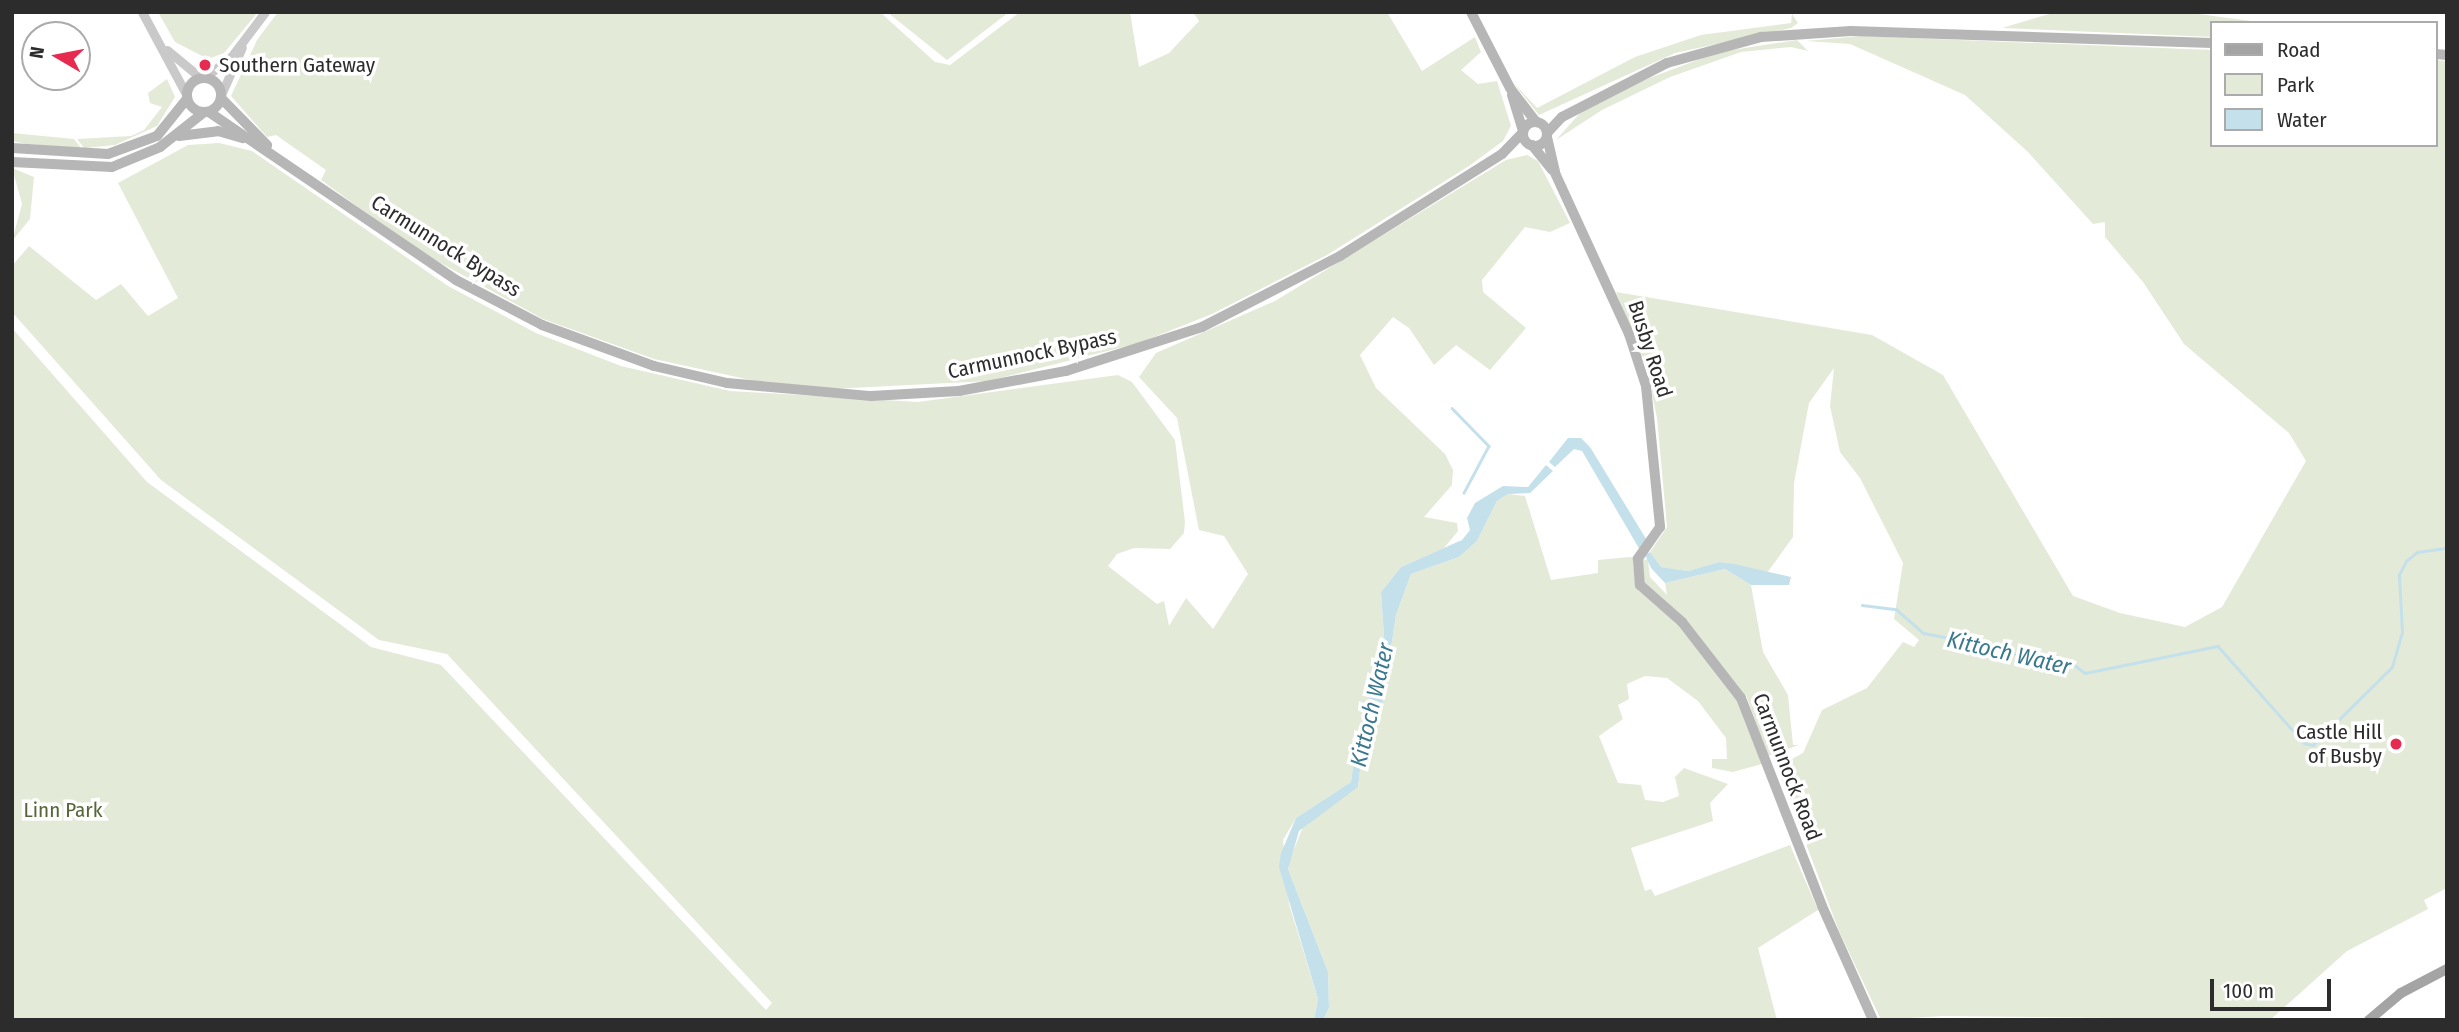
<!DOCTYPE html>
<html>
<head>
<meta charset="utf-8">
<style>
  body { margin:0 }
  #map { position:relative; width:2459px; height:1032px; overflow:hidden; background:#fff; font-family:"Fira Sans Condensed",sans-serif }
  div>[style] { position:absolute }
  [style*='--x'] { left:calc(var(--x)*1px); top:calc(var(--y)*1px); width:calc(var(--w)*1px); rotate:calc(var(--a)*1deg) }
  .green>* { inset:0; background:#e4ead8 }
  .water>* { inset:0; background:#c4e0eb }
  .stream>* { height:2.5px; margin:-1.25px; padding:0 1.25px; transform-origin:1.25px; border-radius:1.25px; background:#c4e0eb }
  .tertiary>* { height:9px; margin:-4.5px; padding:0 4.5px; transform-origin:4.5px; border-radius:4.5px; background:#c9c9c9 }
  .secondary>* { height:10px; margin:-5px; padding:0 5px; transform-origin:5px; border-radius:5px; background:#b6b6b6 }
  .secondary>.ring { margin:-5px; padding:0; box-sizing:content-box; background:none; border:10px solid #b6b6b6; border-radius:50% }
  .primary>* { height:10px; margin:-5px; padding:0 5px; transform-origin:5px; border-radius:5px; background:#a4a4a4 }
  .dots>* { width:19px; height:19px; translate:-50% -50%; box-sizing:border-box; border:4px solid #fff; border-radius:50% }
  span { translate:-50% -50%; white-space:nowrap; text-align:center; line-height:1.15; -webkit-text-stroke:7px #fff; paint-order:stroke }
  .poi-label { font-size:21px; color:#2c2c2c }
  .left { translate:0 -50%; text-align:left }
  .right { translate:-100% -50%; text-align:right }
  .street-label { font-size:21px; color:#2c2c2c }
  .park-label { font-size:21px; color:#556739 }
  .water-label { font-size:23px; color:#3a788e; font-style:italic }
  .frame { position:absolute; inset:0; border:14px solid #2c2c2c; pointer-events:none }
  .legend { position:absolute; left:2210px; top:21px; width:228px; height:126px; box-sizing:border-box; background:#fff; border:2px solid #ababab; margin:0; padding:9px 12px; list-style:none; font-size:21px; color:#2c2c2c }
  .legend li { display:flex; align-items:center; gap:14px; height:35px }
  .legend b { width:35px; border:2px solid #ababab }
  .north { position:absolute; left:21px; top:21px; width:70px; height:70px; box-sizing:border-box; background:#fff; border:2px solid #ababab; border-radius:50%; rotate:280deg; font-size:19px; font-weight:700; line-height:28px; text-align:center; color:#2c2c2c }
  .north::after { content:''; display:block; margin:auto; width:24px; height:32px; background:#e62a50; clip-path:polygon(50% 0,100% 100%,50% 72%,0 100%) }
  .scale { position:absolute; left:2210px; top:979px; width:121px; height:32px; box-sizing:border-box; border:4px solid #2c2c2c; border-top:0; padding-left:9px; font-size:21px; line-height:24px; white-space:nowrap; color:#2c2c2c; -webkit-text-stroke:5px #fff; paint-order:stroke }
</style>
</head>
<body>
<div id="map">
  <div class="green">
    <i style="clip-path:polygon(158px 12px,258px 12px,224px 53px,208px 59px,175px 42px)"></i>
    <i style="clip-path:polygon(278px 12px,880px 12px,935px 62px,950px 65px,1020px 12px,1130px 12px,1139px 67px,1169px 53px,1199px 21px,1193px 12px,1387px 12px,1422px 71px,1475px 37px,1481px 52px,1461px 70px,1478px 84px,1497px 81px,1511px 126px,1503px 141px,1469px 166px,1327px 255px,1212px 314px,1139px 343px,988px 381px,831px 389px,755px 381px,654px 359px,543px 319px,417px 250px,321px 180px,326px 170px,276px 135px,267px 137px,231px 96px,257px 40px)"></i>
    <i style="clip-path:polygon(887px 12px,1009px 12px,947px 60px)"></i>
    <i style="clip-path:polygon(2056px 12px,2183px 12px,2267px 23px,2212px 23px,2212px 37px,2002px 28px)"></i>
    <i style="clip-path:polygon(1792px 14px,1798px 23px,1791px 28px,1675px 53px,1539px 115px,1511px 80px,1537px 108px,1635px 57px,1701px 35px,1791px 23px)"></i>
    <i style="clip-path:polygon(1860px 36px,2212px 50px,2212px 145px,2436px 145px,2436px 60px,2447px 61px,2447px 888px,2424px 900px,2428px 909px,2347px 951px,2270px 1020px,1942px 1016px,1881px 1020px,1839px 931px,1777px 767px,1803px 753px,1822px 710px,1867px 688px,1903px 642px,1914px 647px,1919px 640px,1894px 619px,1903px 563px,1860px 478px,1840px 452px,1830px 406px,1834px 368px,1809px 403px,1794px 483px,1793px 537px,1767px 573px,1719px 562px,1688px 571px,1660px 567px,1650px 552px,1667px 527px,1657px 418px,1646px 366px,1616px 292px,1872px 335px,1943px 375px,2073px 596px,2120px 613px,2185px 627px,2222px 607px,2306px 461px,2289px 433px,2184px 344px,2143px 282px,2105px 237px,2105px 222px,2093px 224px,2028px 152px,1965px 95px,1850px 44px,1806px 41px)"></i>
    <i style="clip-path:polygon(1797px 40px,1808px 51px,1791px 47px,1741px 52px,1670px 77px,1602px 110px,1556px 140px,1580px 113px,1628px 86px,1719px 52px)"></i>
    <i style="clip-path:polygon(167px 79px,175px 97px,157px 126px,115px 145px,84px 148px,77px 139px,131px 136px,144px 130px,162px 107px,150px 103px,148px 93px)"></i>
    <i style="clip-path:polygon(12px 133px,74px 139px,81px 148px,27px 144px,12px 141px)"></i>
    <i style="clip-path:polygon(219px 143px,252px 151px,448px 286px,536px 333px,621px 366px,730px 391px,918px 402px,1118px 375px,1132px 382px,1175px 440px,1185px 522px,1184px 533px,1170px 549px,1134px 548px,1117px 554px,1108px 566px,1157px 604px,1164px 601px,1169px 626px,1186px 598px,1213px 629px,1248px 574px,1224px 536px,1199px 530px,1177px 418px,1139px 377px,1156px 353px,1275px 301px,1506px 160px,1527px 155px,1538px 161px,1570px 223px,1550px 232px,1525px 227px,1482px 280px,1483px 292px,1526px 328px,1490px 370px,1456px 345px,1434px 365px,1409px 328px,1393px 317px,1360px 355px,1376px 388px,1445px 454px,1453px 470px,1452px 485px,1424px 517px,1457px 523px,1458px 531px,1444px 548px,1401px 567px,1381px 592px,1385px 651px,1357px 737px,1351px 782px,1296px 818px,1283px 840px,1289px 904px,1318px 999px,1314px 1020px,12px 1020px,12px 328px,147px 482px,371px 647px,441px 665px,766px 1010px,772px 1003px,447px 654px,379px 640px,161px 480px,12px 312px,12px 266px,29px 246px,96px 300px,121px 284px,148px 316px,178px 298px,118px 183px,188px 145px)"></i>
    <i style="clip-path:polygon(12px 168px,34px 177px,30px 219px,12px 241px,22px 204px)"></i>
    <i style="clip-path:polygon(1508px 494px,1525px 496px,1551px 580px,1598px 573px,1598px 560px,1630px 557px,1648px 560px,1650px 577px,1667px 595px,1665px 583px,1725px 569px,1751px 585px,1763px 652px,1788px 695px,1793px 745px,1799px 745px,1768px 756px,1746px 695px,1738px 700px,1762px 764px,1733px 772px,1712px 768px,1712px 759px,1727px 759px,1726px 738px,1698px 701px,1667px 678px,1645px 676px,1627px 684px,1629px 699px,1618px 705px,1623px 719px,1599px 736px,1618px 783px,1641px 785px,1645px 800px,1663px 802px,1679px 796px,1675px 777px,1684px 768px,1728px 784px,1710px 803px,1713px 821px,1631px 848px,1645px 891px,1651px 889px,1655px 896px,1790px 845px,1818px 910px,1758px 948px,1777px 1020px,1323px 1020px,1329px 1008px,1328px 972px,1288px 869px,1290px 859px,1305px 822px,1358px 787px,1362px 755px,1382px 707px,1396px 615px,1411px 574px,1459px 557px,1477px 541px,1497px 501px)"></i>
  </div>
  <div class="water">
    <i style="clip-path:polygon(1568px 438px,1581px 438px,1590px 447px,1648px 542px,1640px 550px,1582px 451px,1574px 449px,1555px 467px,1549px 462px)"></i>
    <i style="clip-path:polygon(1546px 465px,1553px 471px,1530px 493px,1508px 494px,1497px 501px,1477px 541px,1459px 557px,1411px 574px,1396px 615px,1382px 707px,1362px 755px,1358px 787px,1299px 831px,1288px 869px,1328px 972px,1329px 1008px,1323px 1020px,1314px 1020px,1318px 999px,1279px 867px,1281px 853px,1296px 818px,1351px 782px,1357px 737px,1385px 651px,1381px 592px,1401px 567px,1462px 540px,1470px 530px,1467px 518px,1475px 503px,1503px 486px,1528px 487px)"></i>
    <i style="clip-path:polygon(1650px 552px,1661px 567px,1688px 571px,1719px 562px,1734px 564px,1791px 577px,1789px 585px,1751px 585px,1725px 569px,1665px 583px,1651px 568px,1645px 555px)"></i>
  </div>
  <div class="stream">
    <i style="--x:1452;--y:408;--w:53;--a:45.8"></i>
    <i style="--x:1489;--y:446;--w:53;--a:118"></i>
    <i style="--x:1862;--y:605;--w:34;--a:7"></i>
    <i style="--x:1896;--y:609;--w:37;--a:41"></i>
    <i style="--x:1924;--y:633;--w:84;--a:11"></i>
    <i style="--x:2006;--y:649;--w:20;--a:27"></i>
    <i style="--x:2024;--y:658;--w:48;--a:5.9"></i>
    <i style="--x:2072;--y:663;--w:16;--a:38"></i>
    <i style="--x:2085;--y:673;--w:136;--a:-11.5"></i>
    <i style="--x:2218;--y:646;--w:130;--a:48.4"></i>
    <i style="--x:2304;--y:743;--w:9;--a:13"></i>
    <i style="--x:2313;--y:745;--w:111;--a:-44.6"></i>
    <i style="--x:2392;--y:667;--w:35;--a:-74"></i>
    <i style="--x:2402;--y:633;--w:58;--a:-93"></i>
    <i style="--x:2399;--y:575;--w:16;--a:-63"></i>
    <i style="--x:2406;--y:561;--w:14;--a:-39"></i>
    <i style="--x:2417;--y:552;--w:30;--a:-8"></i>
  </div>
  <div class="tertiary">
    <i style="--x:142;--y:12;--w:93;--a:61.8"></i>
    <i style="--x:167;--y:50;--w:44;--a:39.5"></i>
    <i style="--x:204;--y:78;--w:34;--a:-38"></i>
    <i style="--x:231;--y:57;--w:56;--a:-52.9"></i>
    <i style="--x:221;--y:95;--w:52;--a:-66.4"></i>
  </div>
  <div class="secondary">
    <i style="--x:1471;--y:12;--w:85;--a:62.8"></i>
    <i style="--x:1510;--y:88;--w:43;--a:52.6"></i>
    <i style="--x:2436;--y:54;--w:11;--a:5"></i>
    <i class="ring" style="left:187px;top:78px;width:24px;height:24px"></i>
    <i style="--x:1512;--y:95;--w:37;--a:73"></i>
    <i style="--x:221;--y:98;--w:66;--a:45.6"></i>
    <i style="--x:209;--y:112;--w:299;--a:34.2"></i>
    <i style="--x:456;--y:280;--w:97;--a:27.6"></i>
    <i style="--x:542;--y:325;--w:119;--a:20.1"></i>
    <i style="--x:654;--y:366;--w:75;--a:13.1"></i>
    <i style="--x:727;--y:383;--w:145;--a:5.2"></i>
    <i style="--x:871;--y:396;--w:88;--a:-3.3"></i>
    <i style="--x:959;--y:391;--w:109;--a:-10.6"></i>
    <i style="--x:1066;--y:371;--w:143;--a:-17.9"></i>
    <i style="--x:1202;--y:327;--w:155;--a:-27.2"></i>
    <i style="--x:1340;--y:256;--w:191;--a:-32.2"></i>
    <i style="--x:1502;--y:154;--w:30;--a:-46"></i>
    <i class="ring" style="left:1523px;top:122px;width:14px;height:14px"></i>
    <i style="--x:1547;--y:133;--w:22;--a:-47"></i>
    <i style="--x:1562;--y:117;--w:118;--a:-27.2"></i>
    <i style="--x:1667;--y:63;--w:98;--a:-15.5"></i>
    <i style="--x:1761;--y:37;--w:90;--a:-3.8"></i>
    <i style="--x:1851;--y:31;--w:361;--a:1.9"></i>
    <i style="--x:179;--y:136;--w:39;--a:-7"></i>
    <i style="--x:218;--y:131;--w:26;--a:16"></i>
    <i style="--x:1547;--y:137;--w:37;--a:77"></i>
    <i style="--x:1555;--y:173;--w:177;--a:65.3"></i>
    <i style="--x:1629;--y:334;--w:55;--a:71.9"></i>
    <i style="--x:1646;--y:386;--w:142;--a:84.3"></i>
    <i style="--x:1660;--y:527;--w:39;--a:125"></i>
    <i style="--x:1638;--y:559;--w:26;--a:86"></i>
    <i style="--x:1640;--y:585;--w:56;--a:41.4"></i>
    <i style="--x:1682;--y:622;--w:96;--a:52.2"></i>
    <i style="--x:1741;--y:698;--w:223;--a:68.7"></i>
    <i style="--x:1822;--y:906;--w:125;--a:65.9"></i>
    <i style="--x:1532;--y:145;--w:32;--a:51"></i>
    <i style="--x:12;--y:148;--w:96;--a:3.6"></i>
    <i style="--x:108;--y:154;--w:52;--a:-20.2"></i>
    <i style="--x:157;--y:136;--w:46;--a:-51.1"></i>
    <i style="--x:12;--y:162;--w:100;--a:2.9"></i>
    <i style="--x:112;--y:167;--w:52;--a:-22.6"></i>
    <i style="--x:160;--y:147;--w:55;--a:-38.3"></i>
  </div>
  <div class="primary">
    <i style="--x:2369;--y:1020;--w:42;--a:-40.2"></i>
    <i style="--x:2401;--y:993;--w:52;--a:-27.6"></i>
  </div>
  <div class="dots">
    <i style="left:205px;top:65px;background:#e62a50"></i>
    <i style="left:2396px;top:744px;background:#e62a50"></i>
  </div>
  <div class="poi-label">
    <span class="left" style="left:219px;top:65px">Southern Gateway</span>
    <span class="right" style="left:2382px;top:744px">Castle Hill<br>of Busby</span>
  </div>
  <div class="street-label">
    <span style="left:446px;top:246px;rotate:32deg">Carmunnock Bypass</span>
    <span style="left:1650px;top:349px;rotate:72deg">Busby Road</span>
    <span style="left:1032px;top:354px;rotate:-12deg">Carmunnock Bypass</span>
    <span style="left:1787px;top:767px;rotate:69deg">Carmunnock Road</span>
  </div>
  <div class="park-label">
    <span style="left:63px;top:810px">Linn Park</span>
  </div>
  <div class="water-label">
    <span style="left:2009px;top:653px;rotate:13deg">Kittoch Water</span>
    <span style="left:1372px;top:705px;rotate:-77deg">Kittoch Water</span>
  </div>
  <div class="frame"></div>
  <ul class="legend">
  <li><b style="height:9px;background:#a4a4a4"></b>Road</li>
  <li><b style="height:19px;background:#e4ead8"></b>Park</li>
  <li><b style="height:19px;background:#c4e0eb"></b>Water</li>
  </ul>
  <div class="north">N</div>
  <div class="scale">100 m</div>
</div>
</body>
</html>
